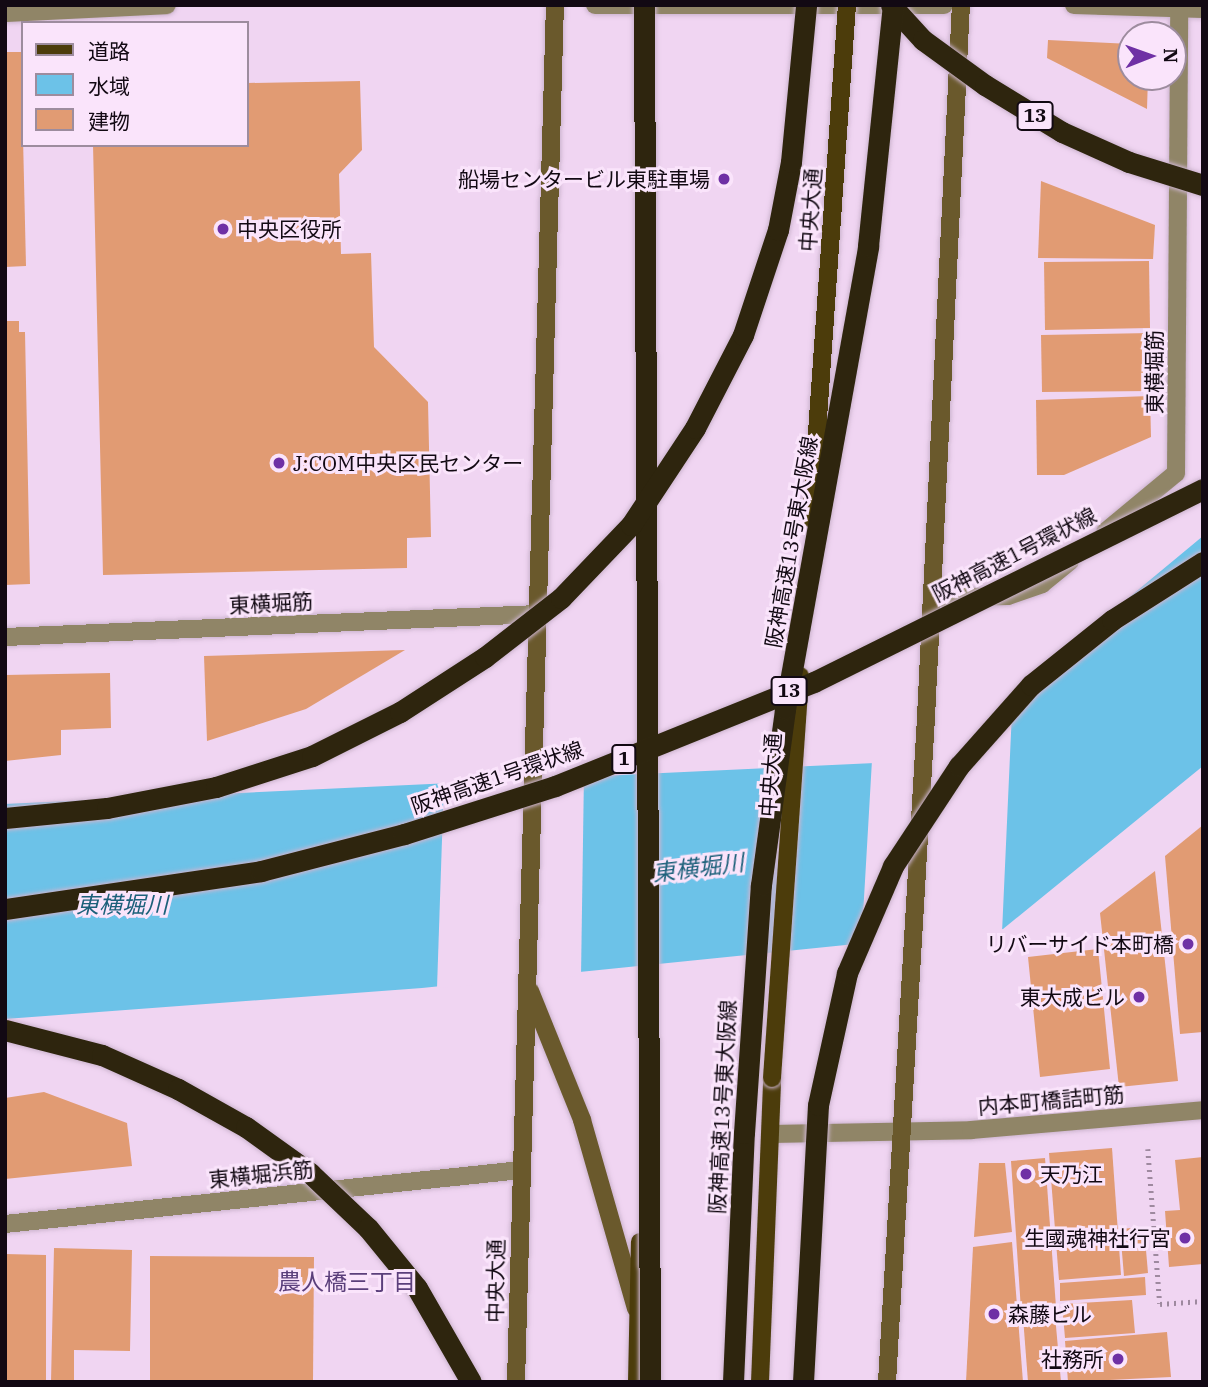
<!DOCTYPE html>
<html>
<head>
<meta charset="utf-8">
<style>
  body { margin:0 }
  #map { position:relative; width:1208px; height:1387px; overflow:hidden; background:#f0d5f2; font-family:"IBM Plex Serif","Noto Sans JP",serif }
  div>[style] { position:absolute }
  [style*='--x'] { left:calc(var(--x)*1px); top:calc(var(--y)*1px); width:calc(var(--w)*1px); rotate:calc(var(--a)*1deg) }
  .water>* { inset:0; background:#6cc2e8 }
  .pier>* { inset:0; background:#f0d5f2 }
  .building>* { inset:0; background:#e19b73 }
  .path>* { height:4.5px; margin-top:-2.25px; transform-origin:0; background:repeating-linear-gradient(90deg,#9e899f 0 2px,transparent 0 7px) }
  .roads { filter:drop-shadow(0 0 2px #ccb4ce) drop-shadow(0 0 2px #ccb4ce) }
  .street>* { height:18px; margin:-9px; padding:0 9px; transform-origin:9px; border-radius:9px; background:#908567 }
  .secondary>* { height:18px; margin:-9px; padding:0 9px; transform-origin:9px; border-radius:9px; background:#6a592c }
  .primary>* { height:18px; margin:-9px; padding:0 9px; transform-origin:9px; border-radius:9px; background:#4c3c0b }
  .bridges { filter:drop-shadow(0 0 2px #ccb4ce) drop-shadow(0 0 2px #ccb4ce) }
  .primary-bridge>* { height:18px; margin:-9px; padding:0 9px; transform-origin:9px; border-radius:9px; background:#4c3c0b }
  .highway-bridge>* { height:21px; margin:-10.5px; padding:0 10.5px; transform-origin:10.5px; border-radius:10.5px; background:#2e250e }
  .dots>* { width:19px; height:19px; translate:-50% -50%; box-sizing:border-box; border:4px solid #fae4fb; border-radius:50% }
  span { translate:-50% -50%; white-space:nowrap; text-align:center; line-height:1.15; -webkit-text-stroke:6px #fae4fb; paint-order:stroke }
  .shield-label span { padding:2px 5px; background:#fae4fb; border:2px solid; border-radius:5px; -webkit-text-stroke-width:0 }
  .shield-label { font-size:19px; color:#120913; font-weight:700 }
  .poi-label { font-size:21px; color:#120913 }
  .right { translate:-100% -50%; text-align:right }
  .left { translate:0 -50%; text-align:left }
  .street-label { font-size:21px; color:#120913 }
  .water-label { font-size:23px; color:#1c607a; font-style:italic }
  .neighbourhood-label { font-size:23px; color:#5b3f7b }
  .frame { position:absolute; inset:0; border:7px solid #120913; pointer-events:none }
  .legend { position:absolute; left:21px; top:21px; width:228px; height:126px; box-sizing:border-box; background:#fae4fb; border:2px solid #9d8c9e; margin:0; padding:9px 12px; list-style:none; font-size:21px; color:#120913 }
  .legend li { display:flex; align-items:center; gap:14px; height:35px }
  .legend b { width:35px; border:2px solid #9d8c9e }
  .north { position:absolute; left:1117px; top:21px; width:70px; height:70px; box-sizing:border-box; background:#fae4fb; border:2px solid #9d8c9e; border-radius:50%; rotate:89deg; font-size:19px; font-weight:700; line-height:28px; text-align:center; color:#120913 }
  .north::after { content:''; display:block; margin:auto; width:24px; height:32px; background:#6f30a5; clip-path:polygon(50% 0,100% 100%,50% 72%,0 100%) }
</style>
</head>
<body>
<div id="map">
  <div class="water">
    <i style="clip-path:polygon(1203px 536px,1203px 766px,1003px 929px,422px 988px,5px 1019px,5px 804px,875px 763px,997px 707px)"></i>
  </div>
  <div class="pier">
    <i style="clip-path:polygon(1013px 689px,1002px 933px,861px 950px,872px 760px,995px 704px)"></i>
    <i style="clip-path:polygon(584px 773px,581px 976px,437px 988px,444px 780px)"></i>
  </div>
  <div class="building">
    <i style="clip-path:polygon(1048px 40px,1131px 44px,1131px 77px,1148px 77px,1147px 109px,1047px 58px)"></i>
    <i style="clip-path:polygon(5px 52px,21px 52px,26px 266px,5px 267px)"></i>
    <i style="clip-path:polygon(360px 81px,362px 150px,339px 174px,341px 254px,371px 253px,374px 347px,428px 402px,431px 537px,407px 538px,407px 568px,103px 575px,93px 145px,247px 145px,247px 83px)"></i>
    <i style="clip-path:polygon(1041px 181px,1155px 225px,1153px 259px,1038px 258px)"></i>
    <i style="clip-path:polygon(1149px 261px,1150px 328px,1045px 330px,1044px 262px)"></i>
    <i style="clip-path:polygon(5px 321px,19px 321px,19px 332px,25px 332px,30px 584px,5px 585px)"></i>
    <i style="clip-path:polygon(1151px 333px,1151px 391px,1042px 392px,1041px 335px)"></i>
    <i style="clip-path:polygon(1150px 396px,1151px 437px,1064px 475px,1037px 475px,1036px 400px)"></i>
    <i style="clip-path:polygon(405px 650px,306px 709px,207px 741px,204px 656px)"></i>
    <i style="clip-path:polygon(110px 673px,111px 728px,61px 730px,61px 755px,5px 761px,5px 675px)"></i>
    <i style="clip-path:polygon(1203px 825px,1203px 1032px,1180px 1034px,1165px 856px)"></i>
    <i style="clip-path:polygon(1155px 871px,1178px 1081px,1119px 1087px,1100px 913px)"></i>
    <i style="clip-path:polygon(1098px 949px,1110px 1069px,1040px 1077px,1028px 957px)"></i>
    <i style="clip-path:polygon(44px 1092px,127px 1123px,132px 1166px,5px 1179px,5px 1098px)"></i>
    <i style="clip-path:polygon(1112px 1148px,1121px 1275px,1059px 1280px,1049px 1153px)"></i>
    <i style="clip-path:polygon(1203px 1157px,1203px 1264px,1169px 1267px,1165px 1211px,1180px 1210px,1175px 1160px)"></i>
    <i style="clip-path:polygon(1045px 1158px,1056px 1307px,1021px 1310px,1011px 1161px)"></i>
    <i style="clip-path:polygon(979px 1163px,1005px 1163px,1012px 1232px,974px 1237px)"></i>
    <i style="clip-path:polygon(1144px 1227px,1148px 1273px,1124px 1276px,1120px 1229px)"></i>
    <i style="clip-path:polygon(1012px 1242px,1023px 1382px,966px 1382px,973px 1247px)"></i>
    <i style="clip-path:polygon(54px 1248px,132px 1250px,130px 1351px,74px 1350px,74px 1382px,51px 1382px)"></i>
    <i style="clip-path:polygon(5px 1254px,46px 1255px,46px 1382px,5px 1382px)"></i>
    <i style="clip-path:polygon(150px 1256px,314px 1257px,313px 1382px,150px 1382px)"></i>
    <i style="clip-path:polygon(1145px 1277px,1146px 1295px,1060px 1301px,1060px 1283px)"></i>
    <i style="clip-path:polygon(1132px 1300px,1135px 1333px,1065px 1338px,1062px 1304px)"></i>
    <i style="clip-path:polygon(1055px 1315px,1061px 1382px,1028px 1382px,1023px 1317px)"></i>
    <i style="clip-path:polygon(1167px 1332px,1171px 1377px,1068px 1382px,1065px 1341px)"></i>
  </div>
  <div class="path">
    <i style="--x:1148;--y:1149;--w:155;--a:85.6"></i>
    <i style="--x:1160;--y:1304;--w:43;--a:-4"></i>
  </div>
  <div class="roads">
    <div class="street">
      <i style="--x:595;--y:5;--w:349;--a:0"></i>
      <i style="--x:1074;--y:5;--w:129;--a:1.8"></i>
      <i style="--x:5;--y:13;--w:162;--a:-2.8"></i>
      <i style="--x:1105;--y:532;--w:92;--a:-39.7"></i>
      <i style="--x:1176;--y:473;--w:465;--a:-89.6"></i>
      <i style="--x:932;--y:598;--w:76;--a:-1.5"></i>
      <i style="--x:1008;--y:596;--w:36;--a:-19"></i>
      <i style="--x:1042;--y:584;--w:36;--a:-39"></i>
      <i style="--x:5;--y:637;--w:533;--a:-2.47"></i>
      <i style="--x:771;--y:1134;--w:200;--a:-1.1"></i>
      <i style="--x:971;--y:1130;--w:233;--a:-4.9"></i>
      <i style="--x:5;--y:1224;--w:519;--a:-5.97"></i>
    </div>
    <div class="secondary">
      <i style="--x:530;--y:991;--w:139;--a:68"></i>
      <i style="--x:582;--y:1120;--w:196;--a:74"></i>
      <i style="--x:516;--y:1382;--w:1378;--a:-88.38"></i>
      <i style="--x:887;--y:1382;--w:666;--a:-86.64"></i>
      <i style="--x:926;--y:717;--w:713;--a:-87.19"></i>
    </div>
    <div class="primary">
      <i style="--x:637;--y:1382;--w:140;--a:-88.8"></i>
      <i style="--x:760;--y:1382;--w:304;--a:-87.7"></i>
    </div>
  </div>
  <div class="bridges">
    <div class="primary-bridge">
      <i style="--x:811;--y:518;--w:514;--a:-85.99"></i>
      <i style="--x:772;--y:1078;--w:403;--a:-86"></i>
    </div>
    <div class="highway-bridge">
      <i style="--x:644;--y:5;--w:1377;--a:89.75"></i>
      <i style="--x:891;--y:5;--w:47;--a:47.6"></i>
      <i style="--x:923;--y:40;--w:77;--a:36"></i>
      <i style="--x:985;--y:85;--w:90;--a:31.4"></i>
      <i style="--x:1062;--y:132;--w:73;--a:24.1"></i>
      <i style="--x:1129;--y:162;--w:77;--a:17.3"></i>
      <i style="--x:5;--y:818;--w:102;--a:-5.6"></i>
      <i style="--x:107;--y:808;--w:111;--a:-10.9"></i>
      <i style="--x:216;--y:787;--w:101;--a:-17.9"></i>
      <i style="--x:312;--y:756;--w:98;--a:-26.6"></i>
      <i style="--x:400;--y:712;--w:101;--a:-32.9"></i>
      <i style="--x:485;--y:657;--w:96;--a:-37.8"></i>
      <i style="--x:561;--y:598;--w:101;--a:-46.2"></i>
      <i style="--x:631;--y:525;--w:116;--a:-56.6"></i>
      <i style="--x:695;--y:428;--w:105;--a:-62.7"></i>
      <i style="--x:743;--y:335;--w:111;--a:-71.6"></i>
      <i style="--x:778;--y:230;--w:69;--a:-79.2"></i>
      <i style="--x:791;--y:162;--w:158;--a:-84.5"></i>
      <i style="--x:5;--y:909;--w:259;--a:-8.4"></i>
      <i style="--x:261;--y:871;--w:148;--a:-14.5"></i>
      <i style="--x:404;--y:834;--w:158;--a:-17.6"></i>
      <i style="--x:555;--y:786;--w:279;--a:-21.9"></i>
      <i style="--x:814;--y:682;--w:434;--a:-26.4"></i>
      <i style="--x:5;--y:1030;--w:100;--a:14.5"></i>
      <i style="--x:102;--y:1055;--w:83;--a:24.1"></i>
      <i style="--x:178;--y:1089;--w:78;--a:29.2"></i>
      <i style="--x:246;--y:1127;--w:79;--a:35.7"></i>
      <i style="--x:310;--y:1173;--w:80;--a:43.5"></i>
      <i style="--x:368;--y:1228;--w:77;--a:50.8"></i>
      <i style="--x:417;--y:1288;--w:108;--a:60.1"></i>
      <i style="--x:733;--y:1382;--w:249;--a:-87.5"></i>
      <i style="--x:744;--y:1133;--w:249;--a:-86.1"></i>
      <i style="--x:761;--y:885;--w:178;--a:-82.2"></i>
      <i style="--x:785;--y:709;--w:470;--a:-79.8"></i>
      <i style="--x:868;--y:246;--w:242;--a:-84.1"></i>
      <i style="--x:803;--y:1382;--w:277;--a:-86.9"></i>
      <i style="--x:818;--y:1105;--w:135;--a:-77.6"></i>
      <i style="--x:847;--y:973;--w:116;--a:-66.7"></i>
      <i style="--x:893;--y:866;--w:120;--a:-56.6"></i>
      <i style="--x:959;--y:766;--w:108;--a:-48.4"></i>
      <i style="--x:1031;--y:685;--w:104;--a:-38.7"></i>
      <i style="--x:1112;--y:620;--w:108;--a:-32.5"></i>
    </div>
  </div>
  <div class="dots">
    <i style="left:724px;top:179px;background:#6f30a5"></i>
    <i style="left:223px;top:229px;background:#6f30a5"></i>
    <i style="left:279px;top:463px;background:#6f30a5"></i>
    <i style="left:1188px;top:944px;background:#6f30a5"></i>
    <i style="left:1139px;top:997px;background:#6f30a5"></i>
    <i style="left:1026px;top:1174px;background:#6f30a5"></i>
    <i style="left:1185px;top:1238px;background:#6f30a5"></i>
    <i style="left:994px;top:1314px;background:#6f30a5"></i>
    <i style="left:1118px;top:1359px;background:#6f30a5"></i>
  </div>
  <div class="shield-label">
    <span style="left:1035px;top:116px">13</span>
    <span style="left:789px;top:691px">13</span>
    <span style="left:624px;top:759px">1</span>
  </div>
  <div class="poi-label">
    <span class="right" style="left:710px;top:179px">船場センタービル東駐車場</span>
    <span class="left" style="left:237px;top:229px">中央区役所</span>
    <span class="left" style="left:293px;top:463px">J:COM中央区民センター</span>
    <span class="right" style="left:1174px;top:944px">リバーサイド本町橋</span>
    <span class="right" style="left:1125px;top:997px">東大成ビル</span>
    <span class="left" style="left:1040px;top:1174px">天乃江</span>
    <span class="right" style="left:1171px;top:1238px">生國魂神社行宮</span>
    <span class="left" style="left:1008px;top:1314px">森藤ビル</span>
    <span class="right" style="left:1104px;top:1359px">社務所</span>
  </div>
  <div class="street-label">
    <span style="left:810px;top:210px;rotate:-86deg">中央大通</span>
    <span style="left:1154px;top:372px;rotate:-90deg">東横堀筋</span>
    <span style="left:791px;top:542px;rotate:-80deg">阪神高速13号東大阪線</span>
    <span style="left:1014px;top:554px;rotate:-27deg">阪神高速1号環状線</span>
    <span style="left:271px;top:603px;rotate:-3deg">東横堀筋</span>
    <span style="left:770px;top:775px;rotate:-86deg">中央大通</span>
    <span style="left:497px;top:777px;rotate:-19deg">阪神高速1号環状線</span>
    <span style="left:1051px;top:1100px;rotate:-5deg">内本町橋詰町筋</span>
    <span style="left:722px;top:1107px;rotate:-87deg">阪神高速13号東大阪線</span>
    <span style="left:261px;top:1174px;rotate:-6deg">東横堀浜筋</span>
    <span style="left:495px;top:1281px;rotate:-89deg">中央大通</span>
  </div>
  <div class="water-label">
    <span style="left:698px;top:867px;rotate:-7deg">東横堀川</span>
    <span style="left:122px;top:904px">東横堀川</span>
  </div>
  <div class="neighbourhood-label">
    <span style="left:347px;top:1281px">農人橋三丁目</span>
  </div>
  <div class="frame"></div>
  <ul class="legend">
  <li><b style="height:9px;background:#4c3c0b"></b>道路</li>
  <li><b style="height:19px;background:#6cc2e8"></b>水域</li>
  <li><b style="height:19px;background:#e19b73"></b>建物</li>
  </ul>
  <div class="north">N</div>
</div>
</body>
</html>
